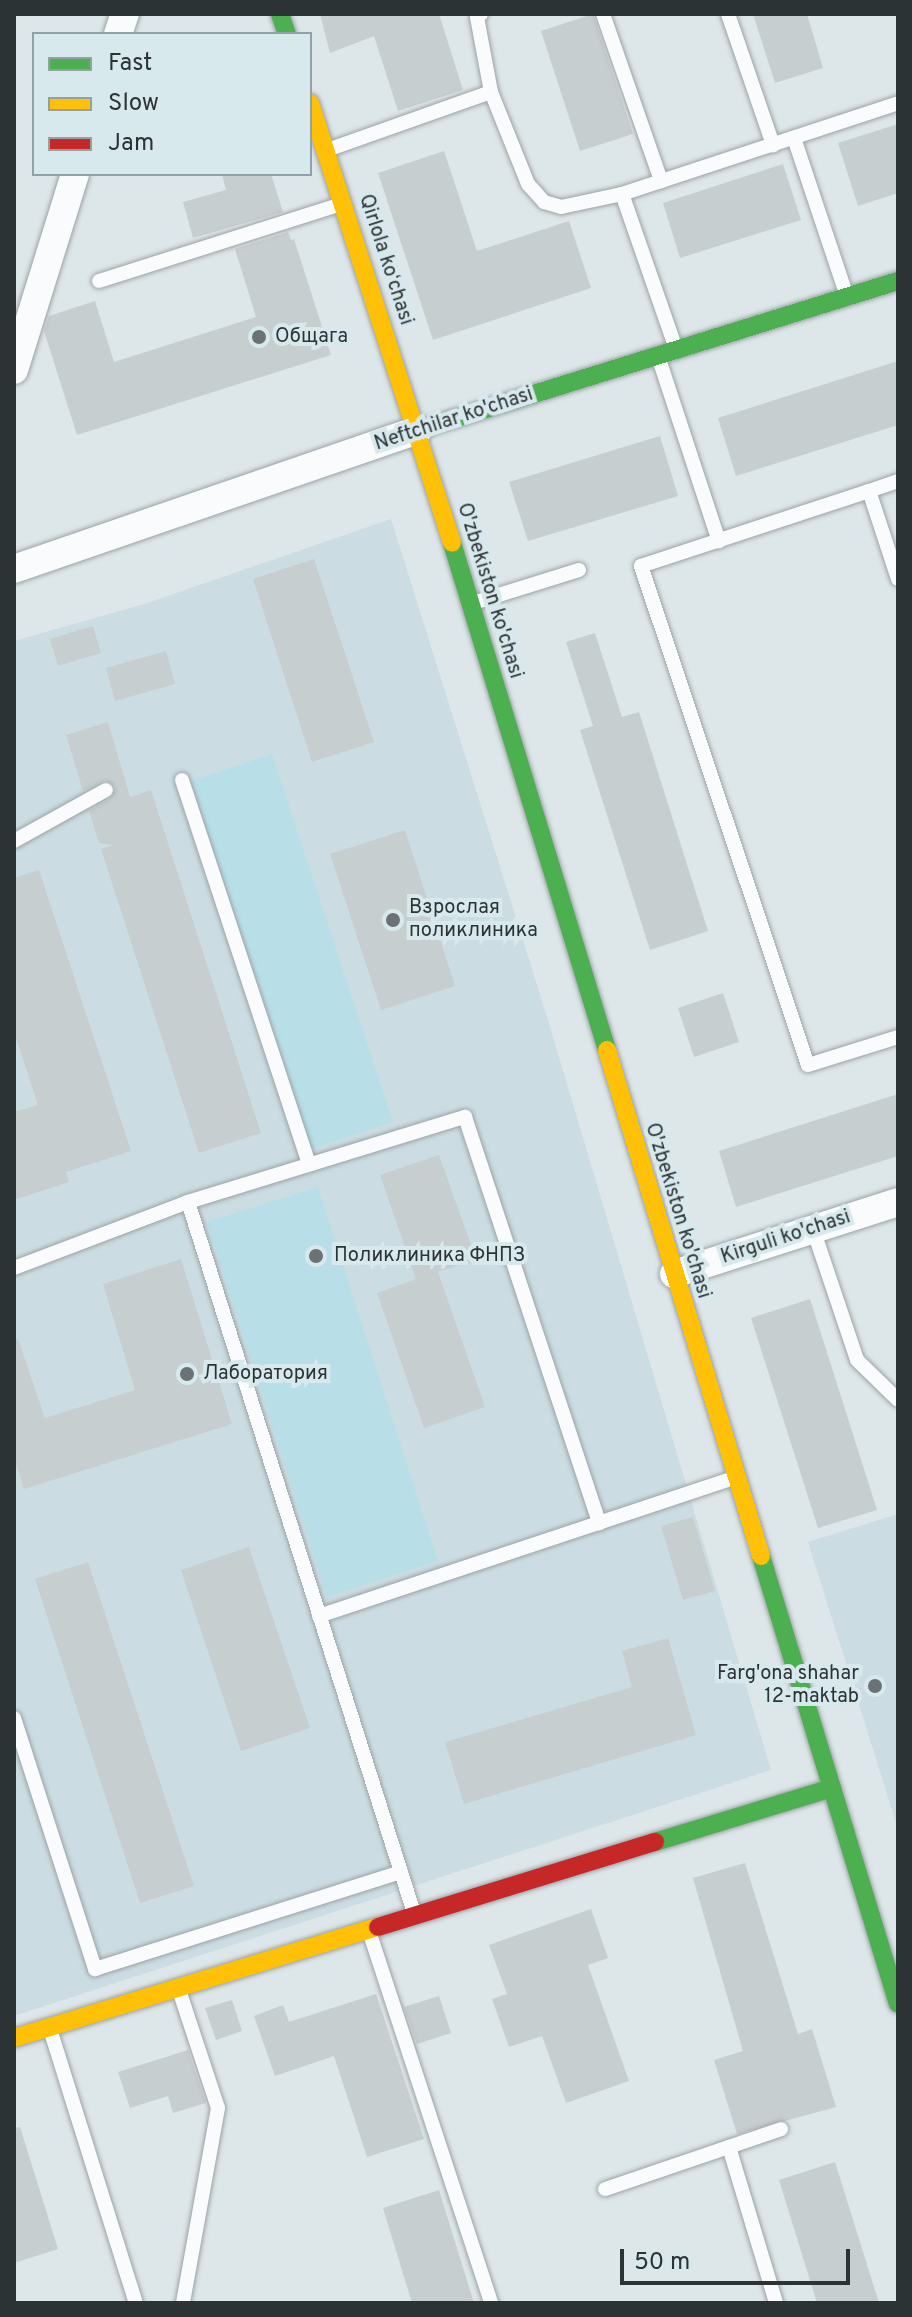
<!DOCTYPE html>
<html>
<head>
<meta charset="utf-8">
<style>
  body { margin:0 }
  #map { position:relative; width:912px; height:2317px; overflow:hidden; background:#dde6e9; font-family:Overpass,sans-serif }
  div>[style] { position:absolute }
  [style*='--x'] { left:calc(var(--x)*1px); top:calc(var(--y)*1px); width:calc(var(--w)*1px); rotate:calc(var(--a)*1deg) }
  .built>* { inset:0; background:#cbdde3 }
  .green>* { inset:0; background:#b8dfe8 }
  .building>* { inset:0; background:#c6ced0 }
  .roads { filter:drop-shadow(0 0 2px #9ca3a5) drop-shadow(0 0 2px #9ca3a5) }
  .lane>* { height:14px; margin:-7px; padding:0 7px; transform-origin:7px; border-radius:7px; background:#fafbfc }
  .street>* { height:28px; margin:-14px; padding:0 14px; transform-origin:14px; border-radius:14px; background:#fafbfc }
  .fast>* { height:18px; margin:-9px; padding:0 9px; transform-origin:9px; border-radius:9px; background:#4caf50 }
  .slow>* { height:18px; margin:-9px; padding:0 9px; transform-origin:9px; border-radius:9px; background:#ffc107 }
  .jam>* { height:18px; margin:-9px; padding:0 9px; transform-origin:9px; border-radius:9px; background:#c62828 }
  .dots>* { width:22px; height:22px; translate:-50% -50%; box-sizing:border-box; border:4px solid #d8e9ee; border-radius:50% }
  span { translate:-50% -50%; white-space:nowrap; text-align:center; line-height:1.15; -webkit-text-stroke:8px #d8e9ee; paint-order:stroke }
  .street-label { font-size:20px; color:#2c3334 }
  .poi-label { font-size:20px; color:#2c3334 }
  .left { translate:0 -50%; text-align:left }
  .right { translate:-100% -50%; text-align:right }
  .frame { position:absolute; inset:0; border:16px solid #2c3334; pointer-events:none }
  .legend { position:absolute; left:32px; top:32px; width:280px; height:144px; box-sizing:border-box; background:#d8e9ee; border:2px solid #93a0a4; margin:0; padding:10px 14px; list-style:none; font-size:24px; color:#2c3334 }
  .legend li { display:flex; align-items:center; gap:16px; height:40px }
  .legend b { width:40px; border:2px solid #93a0a4 }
  .scale { position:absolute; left:620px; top:2249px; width:230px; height:36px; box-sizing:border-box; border:4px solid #2c3334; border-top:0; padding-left:10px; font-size:24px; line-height:28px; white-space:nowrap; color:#2c3334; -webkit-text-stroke:6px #d8e9ee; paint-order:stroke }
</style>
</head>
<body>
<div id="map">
  <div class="built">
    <i style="clip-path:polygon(391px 519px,548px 1020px,771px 1770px,14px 2016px,14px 641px,144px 604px)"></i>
    <i style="clip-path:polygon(898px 1514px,898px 1829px,808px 1542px)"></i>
  </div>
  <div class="green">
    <i style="clip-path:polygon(272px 754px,393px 1122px,311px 1149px,191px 781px)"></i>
    <i style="clip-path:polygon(318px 1187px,438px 1561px,327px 1597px,207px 1222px)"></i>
  </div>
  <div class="building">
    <i style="clip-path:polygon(320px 14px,439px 14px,463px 90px,398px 111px,374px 36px,330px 53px)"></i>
    <i style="clip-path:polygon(593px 14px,633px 134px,580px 151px,541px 31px)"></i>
    <i style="clip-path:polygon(753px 14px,807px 14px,823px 68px,775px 83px)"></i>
    <i style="clip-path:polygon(898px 124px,898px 193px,858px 206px,838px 143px)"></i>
    <i style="clip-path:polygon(444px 151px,477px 251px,569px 221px,591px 288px,433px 340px,378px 173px)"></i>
    <i style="clip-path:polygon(783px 164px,801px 220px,680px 258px,663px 203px)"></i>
    <i style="clip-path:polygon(222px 174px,271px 174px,283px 212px,193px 238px,183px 202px,226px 190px)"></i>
    <i style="clip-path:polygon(288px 232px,291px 240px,294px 239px,331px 355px,77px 435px,44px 331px,49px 316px,95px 301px,114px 362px,256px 317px,235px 249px)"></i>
    <i style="clip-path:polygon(898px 361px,898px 425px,736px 476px,718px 418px)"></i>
    <i style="clip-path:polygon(660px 436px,678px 496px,528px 541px,509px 482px)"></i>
    <i style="clip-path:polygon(314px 559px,374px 742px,312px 762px,253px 579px)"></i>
    <i style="clip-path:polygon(93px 626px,101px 653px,58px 666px,50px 639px)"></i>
    <i style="clip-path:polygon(595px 633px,622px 717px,639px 712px,708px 931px,650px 950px,580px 730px,593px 726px,566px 642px)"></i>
    <i style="clip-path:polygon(166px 651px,175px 684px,115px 701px,106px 668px)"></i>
    <i style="clip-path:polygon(108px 722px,130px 797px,151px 790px,261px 1133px,199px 1153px,101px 849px,114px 845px,99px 843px,89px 811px,111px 798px,115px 786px,105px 780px,83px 791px,66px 735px)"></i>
    <i style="clip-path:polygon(405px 830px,455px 986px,381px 1010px,330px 854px)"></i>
    <i style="clip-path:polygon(39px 870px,131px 1151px,66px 1172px,69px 1182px,14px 1200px,14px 1112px,38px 1105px,14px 1032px,14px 878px)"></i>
    <i style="clip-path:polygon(723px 993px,739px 1042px,694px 1057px,678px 1008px)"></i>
    <i style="clip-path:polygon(898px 1094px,898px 1156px,736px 1207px,719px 1151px)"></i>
    <i style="clip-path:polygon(439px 1155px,476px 1259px,438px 1272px,485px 1407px,424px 1428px,377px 1293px,416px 1279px,380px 1175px)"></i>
    <i style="clip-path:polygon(181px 1259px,232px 1424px,24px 1489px,14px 1457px,14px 1340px,18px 1339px,45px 1418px,135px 1390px,103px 1284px)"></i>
    <i style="clip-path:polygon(810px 1299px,877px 1510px,818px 1528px,751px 1318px)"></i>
    <i style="clip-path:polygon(693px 1517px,715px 1591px,683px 1600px,661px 1526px)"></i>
    <i style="clip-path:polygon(249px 1547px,310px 1728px,241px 1751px,181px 1570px)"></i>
    <i style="clip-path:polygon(88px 1562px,194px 1886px,140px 1903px,35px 1579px)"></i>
    <i style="clip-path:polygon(668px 1638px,696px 1735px,464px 1804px,445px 1742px,632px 1687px,622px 1651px)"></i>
    <i style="clip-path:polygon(745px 1863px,798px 2034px,812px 2029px,836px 2107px,737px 2134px,714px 2060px,743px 2051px,693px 1878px)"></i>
    <i style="clip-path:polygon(591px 1909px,608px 1958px,588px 1965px,629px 2081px,566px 2103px,542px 2036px,509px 2047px,492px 1999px,507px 1994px,489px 1945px)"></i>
    <i style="clip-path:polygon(376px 1994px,424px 2139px,367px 2157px,334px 2056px,275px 2076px,254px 2016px,283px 2005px,289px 2022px)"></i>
    <i style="clip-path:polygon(439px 1996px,451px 2033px,417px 2044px,404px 2007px)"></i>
    <i style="clip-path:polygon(232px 2000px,242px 2031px,216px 2040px,205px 2008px)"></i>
    <i style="clip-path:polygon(188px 2050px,206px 2103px,173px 2113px,168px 2096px,130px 2108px,118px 2072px)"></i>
    <i style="clip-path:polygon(20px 2127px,58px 2249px,14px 2263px,14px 2128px)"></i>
    <i style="clip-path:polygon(835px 2162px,879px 2303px,817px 2303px,779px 2180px)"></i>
    <i style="clip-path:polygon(439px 2190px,474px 2303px,412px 2303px,383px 2208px)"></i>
  </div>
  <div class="roads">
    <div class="lane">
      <i style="--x:603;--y:14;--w:177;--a:70.8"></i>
      <i style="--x:728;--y:14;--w:139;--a:71"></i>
      <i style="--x:491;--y:92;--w:99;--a:68.1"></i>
      <i style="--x:528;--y:184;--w:24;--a:48"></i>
      <i style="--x:544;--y:202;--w:18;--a:16"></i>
      <i style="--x:561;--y:207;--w:62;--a:-12"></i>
      <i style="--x:794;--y:138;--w:163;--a:71.5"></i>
      <i style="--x:330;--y:149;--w:171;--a:-19.5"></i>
      <i style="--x:491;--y:92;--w:76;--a:-100.6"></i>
      <i style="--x:477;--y:17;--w:5;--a:-37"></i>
      <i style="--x:99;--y:281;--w:252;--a:-17.6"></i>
      <i style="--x:675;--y:346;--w:161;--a:-109.2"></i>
      <i style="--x:622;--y:194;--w:291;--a:-18.2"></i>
      <i style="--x:659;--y:359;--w:192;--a:71.8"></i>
      <i style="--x:869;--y:491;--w:31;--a:-19"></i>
      <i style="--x:898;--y:579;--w:93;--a:-108.2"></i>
      <i style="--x:869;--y:491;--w:240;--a:161.8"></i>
      <i style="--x:641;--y:566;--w:526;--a:71.5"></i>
      <i style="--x:808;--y:1065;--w:94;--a:-17.3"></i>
      <i style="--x:473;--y:603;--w:111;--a:-17.3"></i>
      <i style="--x:182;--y:780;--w:405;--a:71.7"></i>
      <i style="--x:14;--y:841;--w:105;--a:-29"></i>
      <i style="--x:813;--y:1229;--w:138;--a:71.4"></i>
      <i style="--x:857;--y:1360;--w:57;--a:44.3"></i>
      <i style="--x:14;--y:1268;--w:186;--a:-20.8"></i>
      <i style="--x:319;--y:1616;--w:440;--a:-18.4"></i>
      <i style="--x:14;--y:1718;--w:264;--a:72.1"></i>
      <i style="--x:95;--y:1969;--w:321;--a:-17.6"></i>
      <i style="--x:414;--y:1913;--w:746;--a:-107.63"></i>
      <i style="--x:188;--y:1202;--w:290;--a:-17.1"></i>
      <i style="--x:465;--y:1117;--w:428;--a:71.7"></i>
      <i style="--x:369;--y:1931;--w:391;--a:71.8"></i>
      <i style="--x:179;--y:1990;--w:124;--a:71.7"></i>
      <i style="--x:218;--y:2108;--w:198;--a:100.2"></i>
      <i style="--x:50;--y:2029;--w:287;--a:72.6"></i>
      <i style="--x:729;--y:2147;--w:163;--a:73.2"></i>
      <i style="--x:605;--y:2189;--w:186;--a:-18.8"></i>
    </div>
    <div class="street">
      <i style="--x:118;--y:34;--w:21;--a:-71"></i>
      <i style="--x:14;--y:370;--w:205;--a:-72.7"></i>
      <i style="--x:14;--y:569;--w:427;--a:-19"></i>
      <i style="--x:674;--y:1274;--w:235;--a:-17.8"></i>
    </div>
    <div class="fast">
      <i style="--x:280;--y:14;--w:21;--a:71"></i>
      <i style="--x:418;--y:430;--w:503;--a:-17.25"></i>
      <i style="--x:452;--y:543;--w:530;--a:73"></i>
      <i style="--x:761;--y:1556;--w:468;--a:73"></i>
      <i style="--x:655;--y:1842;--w:185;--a:-17"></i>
    </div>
    <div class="slow">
      <i style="--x:310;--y:103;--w:462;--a:72.1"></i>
      <i style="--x:607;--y:1050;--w:529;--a:73.07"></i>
      <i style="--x:14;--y:2038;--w:381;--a:-17"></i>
    </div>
    <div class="jam">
      <i style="--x:378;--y:1927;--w:290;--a:-17.1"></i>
    </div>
  </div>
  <div class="dots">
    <i style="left:259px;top:337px;background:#6a7273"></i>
    <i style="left:393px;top:920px;background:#6a7273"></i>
    <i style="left:316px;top:1256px;background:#6a7273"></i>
    <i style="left:187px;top:1374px;background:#6a7273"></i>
    <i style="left:875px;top:1686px;background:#6a7273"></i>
  </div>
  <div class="street-label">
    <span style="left:385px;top:260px;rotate:72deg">Qirlola koʻchasi</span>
    <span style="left:454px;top:420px;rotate:-18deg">Neftchilar ko'chasi</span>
    <span style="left:489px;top:591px;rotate:73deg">O'zbekiston ko'chasi</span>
    <span style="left:677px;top:1211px;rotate:73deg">O'zbekiston ko'chasi</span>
    <span style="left:786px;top:1238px;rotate:-18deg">Kirguli ko'chasi</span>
  </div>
  <div class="poi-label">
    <span class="left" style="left:275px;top:337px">Общага</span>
    <span class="left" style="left:409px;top:920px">Взрослая<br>поликлиника</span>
    <span class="left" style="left:334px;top:1256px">Поликлиника ФНПЗ</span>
    <span class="left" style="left:203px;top:1374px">Лаборатория</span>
    <span class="right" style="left:859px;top:1686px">Farg'ona shahar<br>12-maktab</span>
  </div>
  <div class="frame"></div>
  <ul class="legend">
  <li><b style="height:10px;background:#4caf50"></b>Fast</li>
  <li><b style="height:10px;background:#ffc107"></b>Slow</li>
  <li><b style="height:10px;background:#c62828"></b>Jam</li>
  </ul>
  <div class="scale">50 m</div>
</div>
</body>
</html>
